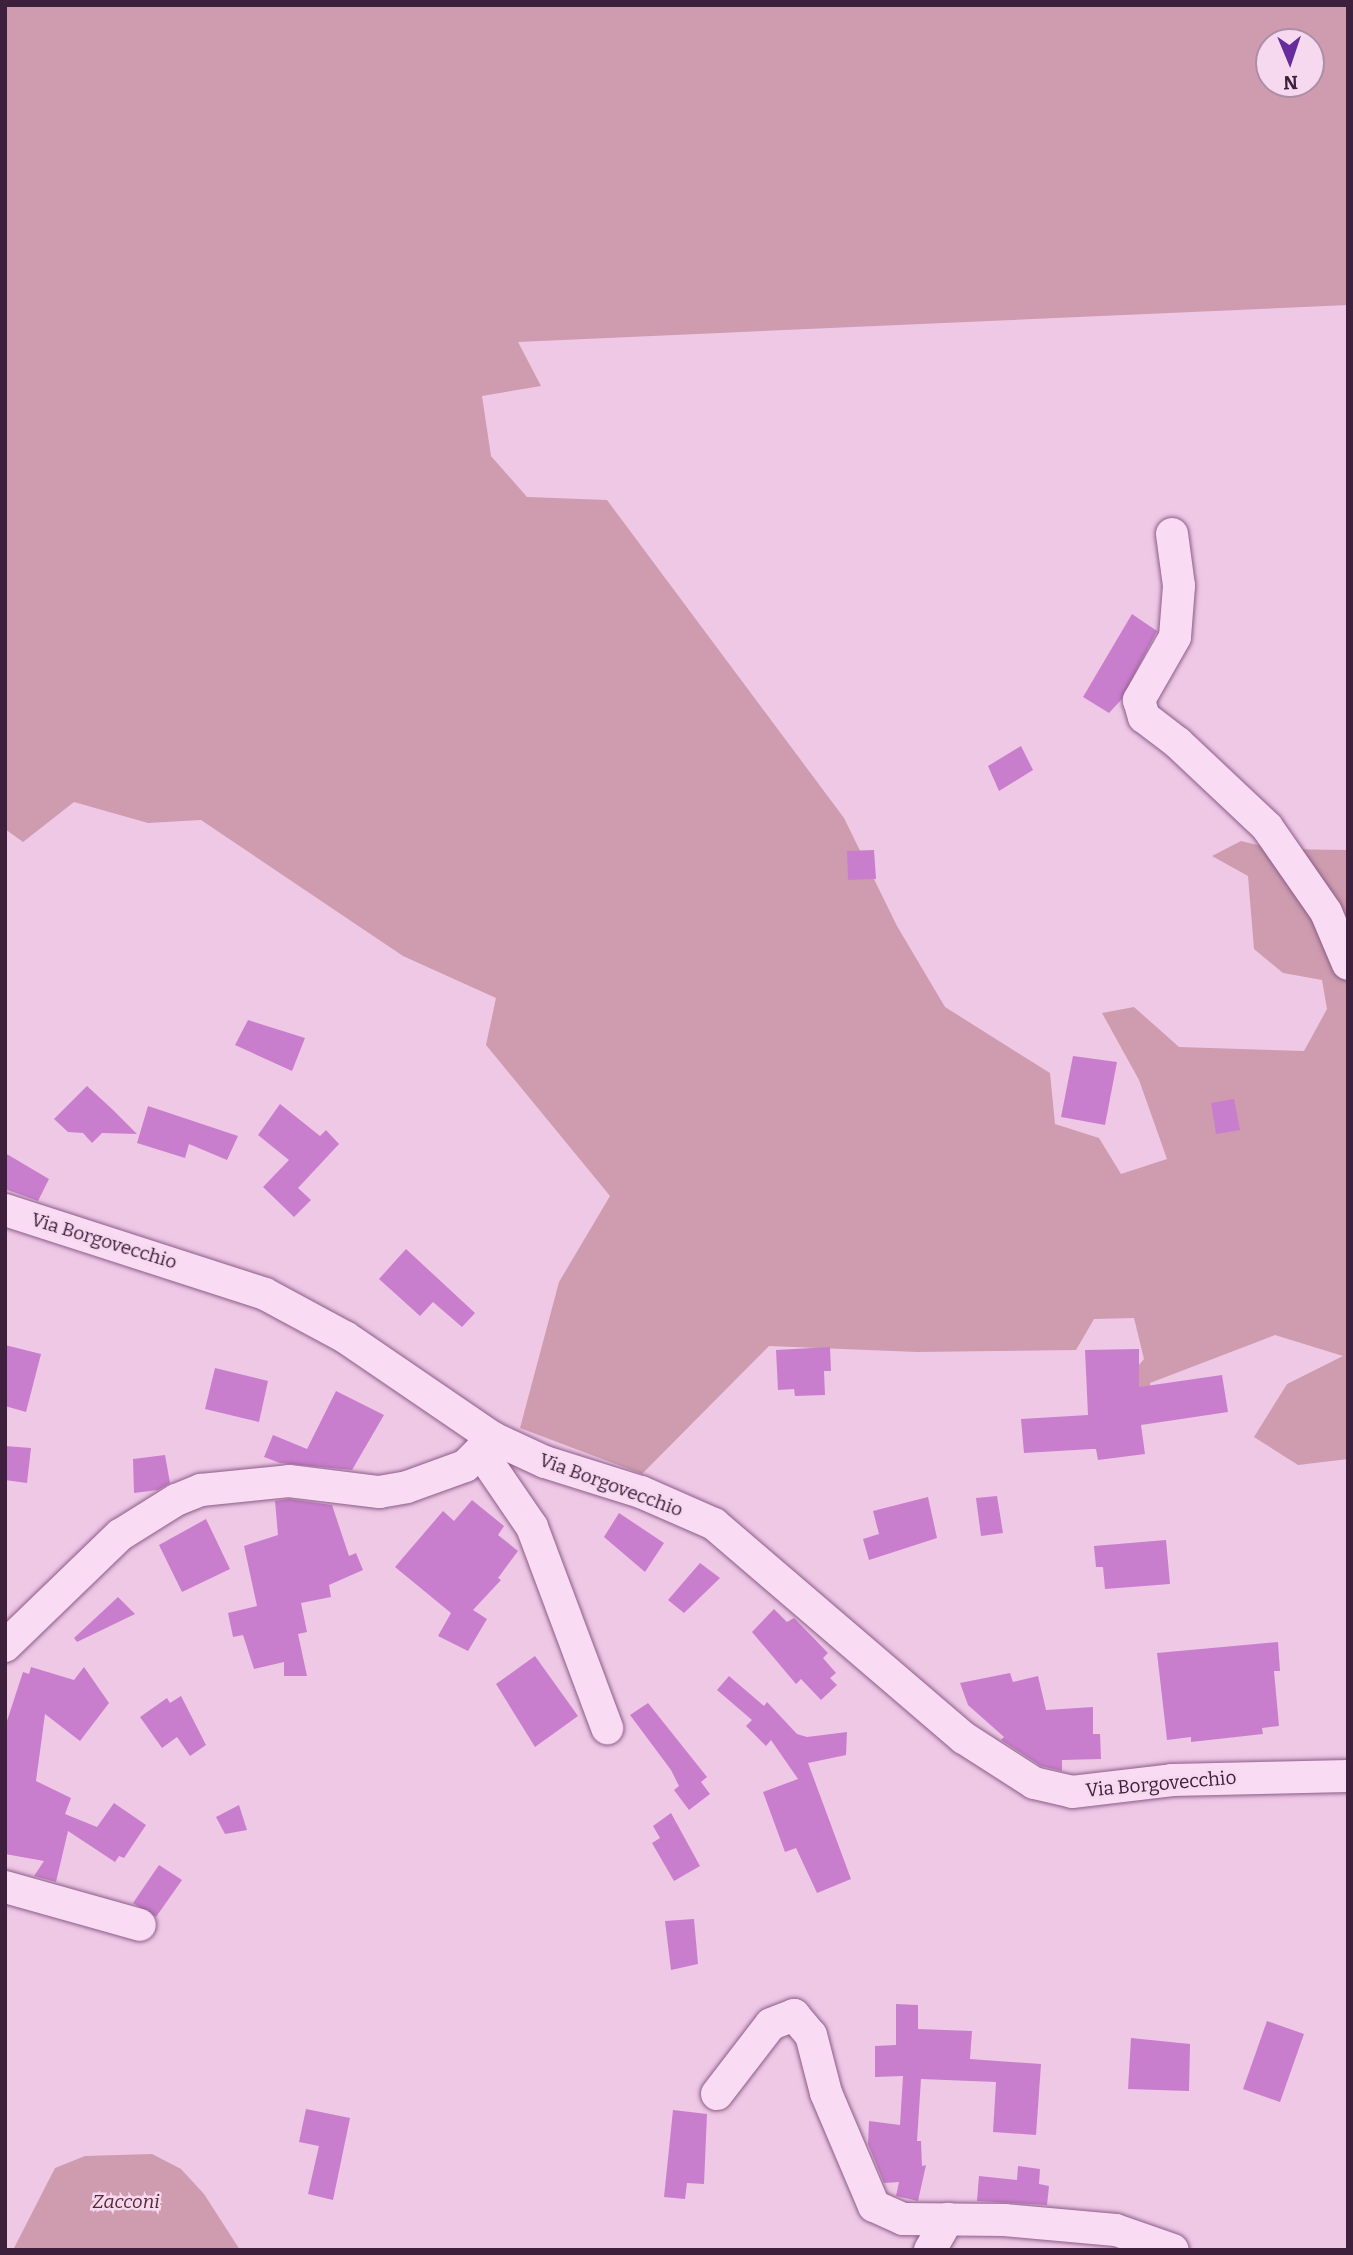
<!DOCTYPE html>
<html>
<head>
<meta charset="utf-8">
<style>
  body { margin:0 }
  #map { position:relative; width:1353px; height:2255px; overflow:hidden; background:#efc8e6; font-family:Bitter,serif }
  div>[style] { position:absolute }
  [style*='--x'] { left:calc(var(--x)*1px); top:calc(var(--y)*1px); width:calc(var(--w)*1px); rotate:calc(var(--a)*1deg) }
  .green>* { inset:0; background:#ce9cae }
  .building>* { inset:0; background:#c97ecd }
  .roads { filter:drop-shadow(0 0 2px #8c5d89) drop-shadow(0 0 2px #8c5d89) }
  .minor>* { height:32px; margin:-16px; padding:0 16px; transform-origin:16px; border-radius:16px; background:#f9dcf3 }
  span { translate:-50% -50%; white-space:nowrap; text-align:center; line-height:1.15; -webkit-text-stroke:5px #f6d8ef; paint-order:stroke }
  .street-label { font-size:19px; color:#3c203c }
  .park-label { font-size:19px; color:#592732; font-style:italic }
  .frame { position:absolute; inset:0; border:7px solid #3c203c; pointer-events:none }
  .north { position:absolute; left:1255px; top:28px; width:70px; height:70px; box-sizing:border-box; background:#f6d8ef; border:2px solid #ac8ea7; border-radius:50%; rotate:178deg; font-size:19px; font-weight:700; line-height:28px; text-align:center; color:#3c203c }
  .north::after { content:''; display:block; margin:auto; width:24px; height:32px; background:#662c9c; clip-path:polygon(50% 0,100% 100%,50% 72%,0 100%) }
</style>
</head>
<body>
<div id="map">
  <div class="green">
    <i style="clip-path:polygon(evenodd,5px 5px,1348px 5px,1348px 305px,518px 342px,541px 386px,482px 396px,491px 456px,527px 497px,607px 500px,844px 818px,897px 926px,945px 1007px,1050px 1073px,1055px 1124px,1099px 1138px,1121px 1174px,1167px 1159px,1139px 1080px,1102px 1013px,1134px 1007px,1179px 1047px,1304px 1051px,1327px 1009px,1322px 980px,1283px 973px,1254px 949px,1248px 876px,1212px 856px,1241px 841px,1274px 849px,1348px 850px,1348px 1459px,1298px 1465px,1254px 1437px,1287px 1384px,1343px 1356px,1275px 1335px,1150px 1383px,1152px 1403px,1127px 1379px,1144px 1359px,1134px 1318px,1094px 1319px,1076px 1350px,917px 1352px,769px 1346px,642px 1474px,520px 1428px,559px 1282px,610px 1196px,486px 1045px,496px 998px,403px 956px,201px 820px,148px 823px,74px 802px,23px 842px,5px 829px,5px 5px,1269px 42px,1311px 42px,1311px 84px,1269px 84px,1269px 42px)"></i>
    <i style="clip-path:polygon(152px 2154px,181px 2169px,204px 2194px,240px 2250px,13px 2250px,55px 2168px,85px 2156px)"></i>
  </div>
  <div class="building">
    <i style="clip-path:polygon(1132px 614px,1157px 631px,1121px 700px,1109px 713px,1083px 697px)"></i>
    <i style="clip-path:polygon(1021px 746px,1033px 770px,999px 791px,988px 766px)"></i>
    <i style="clip-path:polygon(874px 850px,876px 879px,848px 880px,847px 851px)"></i>
    <i style="clip-path:polygon(248px 1020px,305px 1038px,292px 1071px,235px 1045px)"></i>
    <i style="clip-path:polygon(1073px 1056px,1117px 1062px,1105px 1125px,1061px 1117px)"></i>
    <i style="clip-path:polygon(87px 1086px,112px 1109px,137px 1134px,102px 1133px,92px 1143px,83px 1133px,68px 1132px,54px 1119px)"></i>
    <i style="clip-path:polygon(1234px 1099px,1240px 1130px,1216px 1134px,1211px 1103px)"></i>
    <i style="clip-path:polygon(280px 1104px,320px 1136px,326px 1130px,339px 1144px,298px 1188px,311px 1200px,294px 1217px,263px 1187px,289px 1160px,258px 1135px)"></i>
    <i style="clip-path:polygon(148px 1106px,238px 1136px,227px 1160px,189px 1144px,185px 1158px,137px 1143px)"></i>
    <i style="clip-path:polygon(5px 1153px,49px 1179px,38px 1201px,5px 1189px)"></i>
    <i style="clip-path:polygon(406px 1249px,475px 1313px,462px 1327px,433px 1302px,420px 1316px,379px 1279px)"></i>
    <i style="clip-path:polygon(5px 1345px,41px 1354px,26px 1412px,5px 1406px)"></i>
    <i style="clip-path:polygon(830px 1347px,831px 1371px,824px 1371px,825px 1395px,795px 1396px,794px 1389px,778px 1390px,776px 1350px)"></i>
    <i style="clip-path:polygon(1139px 1349px,1139px 1387px,1222px 1375px,1228px 1412px,1141px 1425px,1145px 1454px,1098px 1460px,1096px 1449px,1092px 1449px,1024px 1453px,1021px 1419px,1088px 1415px,1085px 1350px)"></i>
    <i style="clip-path:polygon(215px 1368px,268px 1381px,259px 1422px,205px 1409px)"></i>
    <i style="clip-path:polygon(336px 1391px,384px 1415px,352px 1470px,280px 1463px,264px 1457px,273px 1435px,307px 1449px)"></i>
    <i style="clip-path:polygon(5px 1446px,31px 1448px,27px 1483px,5px 1480px)"></i>
    <i style="clip-path:polygon(165px 1455px,170px 1483px,158px 1490px,134px 1493px,133px 1459px)"></i>
    <i style="clip-path:polygon(997px 1496px,1003px 1533px,981px 1536px,976px 1498px)"></i>
    <i style="clip-path:polygon(928px 1497px,937px 1538px,869px 1560px,863px 1539px,879px 1534px,873px 1511px)"></i>
    <i style="clip-path:polygon(289px 1499px,332px 1505px,349px 1556px,356px 1553px,363px 1570px,329px 1585px,331px 1597px,301px 1603px,307px 1632px,298px 1634px,307px 1676px,284px 1676px,284px 1662px,254px 1669px,243px 1635px,233px 1637px,228px 1613px,257px 1606px,244px 1546px,278px 1535px,275px 1501px)"></i>
    <i style="clip-path:polygon(472px 1500px,504px 1526px,498px 1535px,518px 1551px,498px 1578px,501px 1580px,473px 1610px,487px 1619px,468px 1651px,438px 1636px,451px 1613px,395px 1567px,443px 1511px,454px 1521px)"></i>
    <i style="clip-path:polygon(619px 1513px,664px 1543px,645px 1572px,604px 1537px)"></i>
    <i style="clip-path:polygon(206px 1519px,230px 1569px,182px 1592px,159px 1545px)"></i>
    <i style="clip-path:polygon(1166px 1540px,1170px 1584px,1105px 1589px,1103px 1567px,1096px 1567px,1094px 1546px)"></i>
    <i style="clip-path:polygon(700px 1563px,720px 1578px,684px 1613px,668px 1600px)"></i>
    <i style="clip-path:polygon(118px 1597px,135px 1614px,77px 1642px,74px 1638px)"></i>
    <i style="clip-path:polygon(774px 1609px,787px 1622px,794px 1618px,828px 1653px,823px 1658px,836px 1673px,830px 1678px,837px 1685px,821px 1700px,801px 1679px,796px 1684px,752px 1632px)"></i>
    <i style="clip-path:polygon(1278px 1642px,1280px 1671px,1274px 1671px,1279px 1726px,1262px 1728px,1263px 1734px,1191px 1742px,1191px 1737px,1167px 1740px,1157px 1653px)"></i>
    <i style="clip-path:polygon(535px 1656px,578px 1716px,535px 1747px,496px 1684px)"></i>
    <i style="clip-path:polygon(31px 1667px,74px 1680px,84px 1667px,109px 1703px,80px 1741px,45px 1714px,36px 1781px,71px 1798px,65px 1814px,97px 1827px,114px 1803px,146px 1825px,124px 1858px,119px 1856px,115px 1862px,68px 1831px,56px 1882px,34px 1876px,44px 1861px,5px 1854px,5px 1727px,23px 1672px,29px 1674px)"></i>
    <i style="clip-path:polygon(1010px 1673px,1013px 1682px,1038px 1676px,1046px 1710px,1093px 1707px,1093px 1734px,1100px 1734px,1101px 1759px,1062px 1760px,1062px 1771px,1041px 1766px,1001px 1740px,1004px 1737px,968px 1705px,960px 1683px)"></i>
    <i style="clip-path:polygon(729px 1676px,764px 1706px,767px 1702px,797px 1734px,807px 1737px,847px 1732px,846px 1755px,808px 1763px,851px 1879px,817px 1893px,796px 1848px,785px 1852px,763px 1792px,798px 1779px,771px 1740px,766px 1746px,746px 1726px,752px 1720px,717px 1690px)"></i>
    <i style="clip-path:polygon(181px 1696px,206px 1745px,190px 1756px,177px 1737px,162px 1748px,140px 1717px,167px 1698px,170px 1703px)"></i>
    <i style="clip-path:polygon(648px 1703px,707px 1777px,701px 1782px,710px 1794px,689px 1810px,674px 1790px,679px 1786px,671px 1770px,630px 1715px)"></i>
    <i style="clip-path:polygon(239px 1805px,247px 1830px,225px 1834px,216px 1817px)"></i>
    <i style="clip-path:polygon(671px 1813px,700px 1866px,674px 1881px,652px 1843px,660px 1838px,653px 1826px)"></i>
    <i style="clip-path:polygon(159px 1865px,182px 1880px,156px 1917px,133px 1903px)"></i>
    <i style="clip-path:polygon(694px 1919px,698px 1964px,671px 1970px,665px 1921px)"></i>
    <i style="clip-path:polygon(896px 2004px,918px 2005px,918px 2029px,972px 2031px,970px 2059px,1041px 2064px,1036px 2135px,993px 2132px,996px 2082px,921px 2079px,917px 2141px,921px 2141px,922px 2166px,926px 2165px,918px 2201px,896px 2196px,899px 2182px,884px 2183px,868px 2144px,869px 2121px,900px 2125px,903px 2076px,875px 2077px,875px 2046px,896px 2045px)"></i>
    <i style="clip-path:polygon(1267px 2021px,1304px 2034px,1280px 2102px,1243px 2089px)"></i>
    <i style="clip-path:polygon(1131px 2038px,1190px 2044px,1189px 2091px,1128px 2089px)"></i>
    <i style="clip-path:polygon(306px 2109px,350px 2118px,333px 2200px,308px 2194px,319px 2146px,299px 2142px)"></i>
    <i style="clip-path:polygon(673px 2110px,707px 2114px,704px 2184px,687px 2183px,685px 2199px,664px 2197px)"></i>
    <i style="clip-path:polygon(1018px 2166px,1040px 2169px,1039px 2184px,1049px 2186px,1047px 2205px,977px 2201px,979px 2176px,1017px 2180px)"></i>
  </div>
  <div class="roads">
    <div class="minor">
      <i style="--x:1172;--y:534;--w:52;--a:82.3"></i>
      <i style="--x:1179;--y:586;--w:51;--a:94.5"></i>
      <i style="--x:1175;--y:637;--w:73;--a:119.7"></i>
      <i style="--x:1139;--y:700;--w:18;--a:74"></i>
      <i style="--x:1144;--y:717;--w:43;--a:37.4"></i>
      <i style="--x:1178;--y:743;--w:122;--a:43.3"></i>
      <i style="--x:1267;--y:827;--w:103;--a:55.2"></i>
      <i style="--x:1326;--y:912;--w:56;--a:67.1"></i>
      <i style="--x:5;--y:1210;--w:273;--a:17.9"></i>
      <i style="--x:265;--y:1294;--w:91;--a:28.3"></i>
      <i style="--x:345;--y:1337;--w:179;--a:34.3"></i>
      <i style="--x:493;--y:1438;--w:57;--a:24.8"></i>
      <i style="--x:545;--y:1462;--w:101;--a:17.4"></i>
      <i style="--x:641;--y:1492;--w:80;--a:23.7"></i>
      <i style="--x:714;--y:1524;--w:329;--a:40.6"></i>
      <i style="--x:964;--y:1738;--w:83;--a:32.7"></i>
      <i style="--x:1034;--y:1783;--w:39;--a:13"></i>
      <i style="--x:1072;--y:1792;--w:101;--a:-6.8"></i>
      <i style="--x:1172;--y:1780;--w:176;--a:-1.3"></i>
      <i style="--x:480;--y:1451;--w:92;--a:55.6"></i>
      <i style="--x:532;--y:1527;--w:215;--a:69.5"></i>
      <i style="--x:5;--y:1646;--w:160;--a:-44"></i>
      <i style="--x:120;--y:1535;--w:66;--a:-32"></i>
      <i style="--x:176;--y:1500;--w:27;--a:-22"></i>
      <i style="--x:201;--y:1490;--w:88;--a:-5.8"></i>
      <i style="--x:289;--y:1481;--w:91;--a:7"></i>
      <i style="--x:379;--y:1492;--w:28;--a:-10"></i>
      <i style="--x:407;--y:1487;--w:62;--a:-19.9"></i>
      <i style="--x:465;--y:1466;--w:40;--a:-45"></i>
      <i style="--x:5;--y:1887;--w:140;--a:15.7"></i>
      <i style="--x:717;--y:2094;--w:88;--a:-52.4"></i>
      <i style="--x:771;--y:2024;--w:25;--a:-21"></i>
      <i style="--x:794;--y:2015;--w:26;--a:50"></i>
      <i style="--x:811;--y:2035;--w:60;--a:75.5"></i>
      <i style="--x:826;--y:2093;--w:123;--a:67"></i>
      <i style="--x:874;--y:2206;--w:32;--a:24"></i>
      <i style="--x:903;--y:2219;--w:101;--a:0.6"></i>
      <i style="--x:1004;--y:2220;--w:112;--a:5.1"></i>
      <i style="--x:1116;--y:2230;--w:60;--a:19.3"></i>
      <i style="--x:930;--y:2250;--w:36;--a:-60"></i>
    </div>
  </div>
  <div class="street-label">
    <span style="left:104px;top:1241px;rotate:17deg">Via Borgovecchio</span>
    <span style="left:611px;top:1485px;rotate:20deg">Via Borgovecchio</span>
    <span style="left:1161px;top:1784px;rotate:-5deg">Via Borgovecchio</span>
  </div>
  <div class="park-label">
    <span style="left:126px;top:2202px">Zacconi</span>
  </div>
  <div class="frame"></div>
  <div class="north">N</div>
</div>
</body>
</html>
